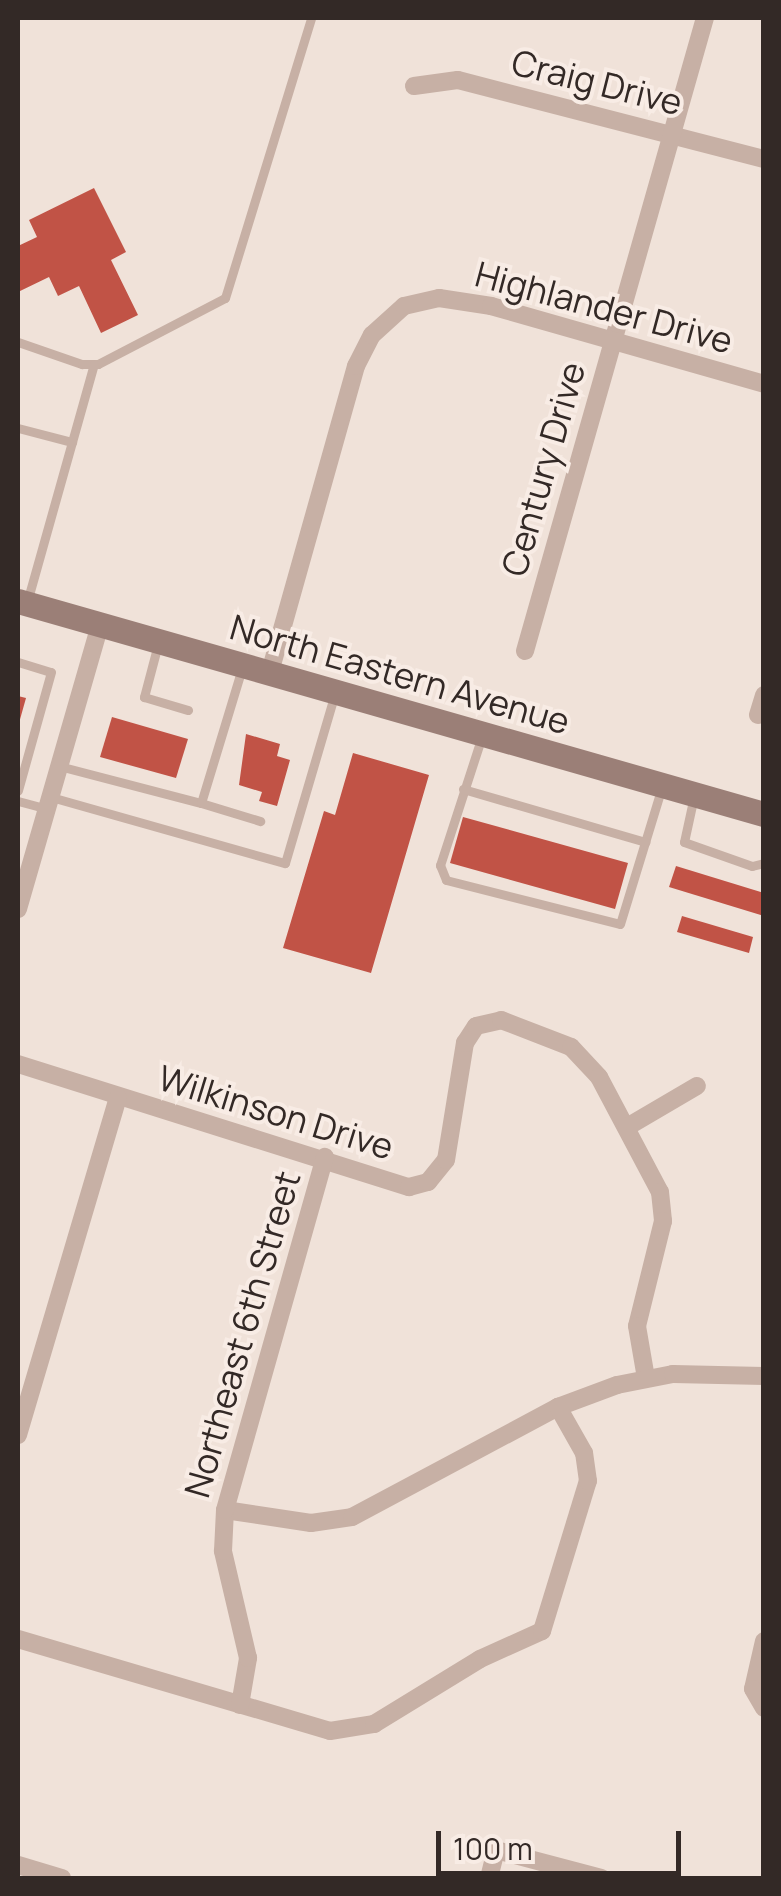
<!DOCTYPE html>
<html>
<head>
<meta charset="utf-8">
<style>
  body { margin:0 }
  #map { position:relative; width:781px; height:1896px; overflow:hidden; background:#f0e2d9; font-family:Manrope,sans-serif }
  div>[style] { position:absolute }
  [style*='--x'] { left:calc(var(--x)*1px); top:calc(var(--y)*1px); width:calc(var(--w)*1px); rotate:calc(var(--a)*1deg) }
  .building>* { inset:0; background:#c15346 }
  .service>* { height:9px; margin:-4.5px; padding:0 4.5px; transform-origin:4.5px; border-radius:4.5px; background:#c7b0a5 }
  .minor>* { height:18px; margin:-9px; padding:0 9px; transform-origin:9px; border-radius:9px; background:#c7b0a5 }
  .secondary>* { height:25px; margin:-12.5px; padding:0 12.5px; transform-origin:12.5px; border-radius:12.5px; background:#9b7f77 }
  span { translate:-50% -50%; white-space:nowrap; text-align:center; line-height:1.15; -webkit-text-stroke:8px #f8ece5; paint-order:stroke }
  .street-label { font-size:35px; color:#332926 }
  .frame { position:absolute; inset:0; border:20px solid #332926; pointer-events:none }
  .scale { position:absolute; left:436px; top:1831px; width:245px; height:45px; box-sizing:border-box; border:5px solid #332926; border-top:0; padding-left:12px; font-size:30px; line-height:35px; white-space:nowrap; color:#332926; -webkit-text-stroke:8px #f8ece5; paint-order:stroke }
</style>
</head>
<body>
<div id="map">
  <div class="building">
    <i style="clip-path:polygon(94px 188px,126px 252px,111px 260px,138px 315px,101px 333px,79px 286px,58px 296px,49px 277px,18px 292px,18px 246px,37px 237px,29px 220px)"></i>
    <i style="clip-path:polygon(18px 696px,26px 698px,19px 723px,18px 723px)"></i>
    <i style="clip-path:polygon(112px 717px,188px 739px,176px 778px,100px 757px)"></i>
    <i style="clip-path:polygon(246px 734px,280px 744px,277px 756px,290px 760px,277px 806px,259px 801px,262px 792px,239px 785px)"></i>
    <i style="clip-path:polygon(353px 753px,429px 775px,371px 973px,283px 948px,324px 811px,335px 815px)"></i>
    <i style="clip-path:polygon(463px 817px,628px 863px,615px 909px,450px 863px)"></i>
    <i style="clip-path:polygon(676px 866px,764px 893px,764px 916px,669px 887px)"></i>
    <i style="clip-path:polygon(682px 916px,753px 937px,749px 953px,677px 932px)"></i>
  </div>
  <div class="service">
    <i style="--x:18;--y:342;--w:68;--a:19"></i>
    <i style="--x:82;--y:364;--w:16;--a:0"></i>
    <i style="--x:98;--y:364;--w:143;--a:-27.5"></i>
    <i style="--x:225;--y:298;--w:293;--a:-72.9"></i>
    <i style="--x:18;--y:428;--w:56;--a:14.5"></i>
    <i style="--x:27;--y:602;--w:247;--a:-74.3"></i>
    <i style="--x:158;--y:644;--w:55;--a:104.8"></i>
    <i style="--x:144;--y:697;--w:46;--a:16.5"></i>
    <i style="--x:18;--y:662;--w:34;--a:17"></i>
    <i style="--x:51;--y:672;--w:123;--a:105.6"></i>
    <i style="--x:482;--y:736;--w:136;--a:108"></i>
    <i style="--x:440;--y:865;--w:16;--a:68"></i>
    <i style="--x:446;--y:880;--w:179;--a:14.2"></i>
    <i style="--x:620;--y:924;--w:140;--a:-73"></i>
    <i style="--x:59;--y:766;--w:147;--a:14.6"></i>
    <i style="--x:201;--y:803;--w:141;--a:-73.1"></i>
    <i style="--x:463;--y:789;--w:190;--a:16.2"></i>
    <i style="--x:694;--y:796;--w:47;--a:102.3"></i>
    <i style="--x:684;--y:842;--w:72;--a:19.4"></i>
    <i style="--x:752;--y:866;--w:12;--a:-14"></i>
    <i style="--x:51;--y:797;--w:243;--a:15.8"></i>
    <i style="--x:285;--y:863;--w:174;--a:-73.6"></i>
    <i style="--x:18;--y:801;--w:30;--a:15"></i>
    <i style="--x:201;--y:803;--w:62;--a:17"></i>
  </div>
  <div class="minor">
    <i style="--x:414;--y:86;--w:44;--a:-7.8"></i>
    <i style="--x:458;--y:80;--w:316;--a:14.5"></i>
    <i style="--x:525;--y:651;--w:658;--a:-74.13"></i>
    <i style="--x:270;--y:672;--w:318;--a:-74.3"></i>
    <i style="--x:356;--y:366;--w:35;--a:-63"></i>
    <i style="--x:372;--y:335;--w:43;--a:-42.2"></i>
    <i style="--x:404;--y:306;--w:36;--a:-13"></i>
    <i style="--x:439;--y:298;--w:53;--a:8.7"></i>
    <i style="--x:491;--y:306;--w:284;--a:15.9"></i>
    <i style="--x:758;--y:715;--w:21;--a:-73"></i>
    <i style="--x:18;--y:909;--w:296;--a:-73.9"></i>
    <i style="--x:18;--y:1064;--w:410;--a:17.5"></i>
    <i style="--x:409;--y:1187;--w:20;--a:-15"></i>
    <i style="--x:428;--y:1182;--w:28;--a:-51"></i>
    <i style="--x:446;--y:1160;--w:119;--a:-80.8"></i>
    <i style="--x:465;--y:1043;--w:20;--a:-57"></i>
    <i style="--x:476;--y:1026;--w:26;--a:-13"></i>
    <i style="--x:501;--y:1020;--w:75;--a:21.1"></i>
    <i style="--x:571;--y:1047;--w:41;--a:47"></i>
    <i style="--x:599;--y:1077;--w:130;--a:62.1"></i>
    <i style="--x:660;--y:1192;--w:29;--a:84"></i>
    <i style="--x:663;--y:1221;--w:108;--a:103.9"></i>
    <i style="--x:637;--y:1326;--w:53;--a:80.2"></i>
    <i style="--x:627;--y:1127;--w:81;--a:-30.4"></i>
    <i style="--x:18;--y:1435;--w:352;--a:-73.5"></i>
    <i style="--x:225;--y:1510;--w:87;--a:8.6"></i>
    <i style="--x:311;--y:1523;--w:41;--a:-8.3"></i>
    <i style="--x:352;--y:1517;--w:234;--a:-28.1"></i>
    <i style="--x:558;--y:1407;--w:63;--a:-20.4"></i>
    <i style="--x:617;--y:1385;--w:57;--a:-11.1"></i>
    <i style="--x:673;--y:1374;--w:91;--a:1.3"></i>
    <i style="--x:18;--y:1639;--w:325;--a:16.4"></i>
    <i style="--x:330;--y:1731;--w:45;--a:-9"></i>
    <i style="--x:374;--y:1724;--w:124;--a:-31.5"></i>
    <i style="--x:480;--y:1659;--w:68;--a:-24.3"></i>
    <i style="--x:542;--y:1631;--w:157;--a:-73"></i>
    <i style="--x:588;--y:1481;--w:28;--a:-98"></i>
    <i style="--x:584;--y:1453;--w:53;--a:-119.5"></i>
    <i style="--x:764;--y:1641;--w:49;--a:102.9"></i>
    <i style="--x:753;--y:1689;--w:22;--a:60"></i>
    <i style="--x:240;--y:1705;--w:48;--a:-80.3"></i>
    <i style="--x:248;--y:1658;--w:110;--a:-103.2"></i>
    <i style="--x:223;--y:1551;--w:41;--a:-87.2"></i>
    <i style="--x:225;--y:1510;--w:367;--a:-74.2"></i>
    <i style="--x:18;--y:1865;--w:46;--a:16.5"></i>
    <i style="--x:489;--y:1878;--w:29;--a:-76"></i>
    <i style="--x:496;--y:1850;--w:109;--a:14.9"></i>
  </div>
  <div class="secondary">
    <i style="--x:18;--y:601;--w:776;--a:15.94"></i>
  </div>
  <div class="street-label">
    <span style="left:597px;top:82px;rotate:14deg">Craig Drive</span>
    <span style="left:604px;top:307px;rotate:15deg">Highlander Drive</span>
    <span style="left:543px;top:469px;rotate:-74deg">Century Drive</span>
    <span style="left:400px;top:674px;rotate:16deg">North Eastern Avenue</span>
    <span style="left:276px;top:1112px;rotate:17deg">Wilkinson Drive</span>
    <span style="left:242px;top:1334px;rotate:-74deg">Northeast 6th Street</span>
  </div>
  <div class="frame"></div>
  <div class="scale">100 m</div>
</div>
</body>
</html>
